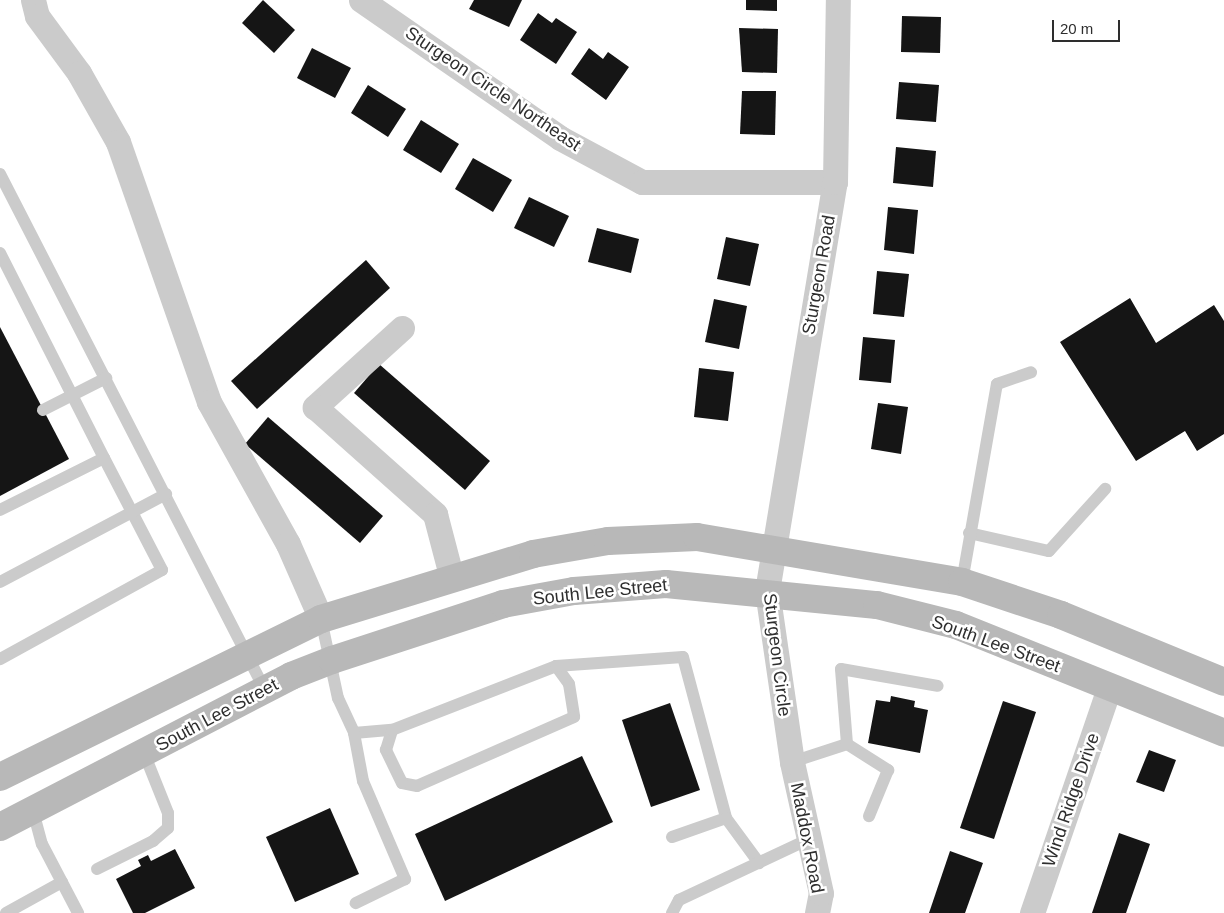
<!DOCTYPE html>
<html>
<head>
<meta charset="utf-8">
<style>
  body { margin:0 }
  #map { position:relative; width:1224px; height:913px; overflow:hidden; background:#fff; font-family:Helvetica,sans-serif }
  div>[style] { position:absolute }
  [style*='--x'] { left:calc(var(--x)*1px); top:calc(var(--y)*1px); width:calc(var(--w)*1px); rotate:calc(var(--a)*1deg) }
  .building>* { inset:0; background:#151515 }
  .lane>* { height:12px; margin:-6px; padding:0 6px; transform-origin:6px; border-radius:6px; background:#cbcbcb }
  .street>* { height:25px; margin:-12.5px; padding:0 12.5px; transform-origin:12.5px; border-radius:12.5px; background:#cbcbcb }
  .secondary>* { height:28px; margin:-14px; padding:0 14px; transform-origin:14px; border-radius:14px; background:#b8b8b8 }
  span { translate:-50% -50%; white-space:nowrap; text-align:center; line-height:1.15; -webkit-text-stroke:5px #fff; paint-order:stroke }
  .street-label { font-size:18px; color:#2e2e2e }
  .scale { position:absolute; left:1052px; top:20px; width:68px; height:22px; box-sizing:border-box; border:2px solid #2e2e2e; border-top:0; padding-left:6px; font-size:15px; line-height:18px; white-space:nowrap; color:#2e2e2e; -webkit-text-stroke:4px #fff; paint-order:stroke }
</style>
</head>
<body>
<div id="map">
  <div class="building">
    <i style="clip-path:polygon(263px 0,295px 30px,274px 53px,242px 23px)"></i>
    <i style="clip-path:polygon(474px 0,522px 0,509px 27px,469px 9px)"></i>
    <i style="clip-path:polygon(746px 0,777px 0,777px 11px,746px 10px)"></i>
    <i style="clip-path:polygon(538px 13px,552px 23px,556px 18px,577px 32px,556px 64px,520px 40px)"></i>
    <i style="clip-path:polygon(902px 16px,941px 17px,940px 53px,901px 52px)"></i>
    <i style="clip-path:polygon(739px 28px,778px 29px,777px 73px,742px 72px)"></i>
    <i style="clip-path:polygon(312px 48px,351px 68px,335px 98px,297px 78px)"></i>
    <i style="clip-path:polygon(589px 48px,603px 59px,608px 52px,629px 67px,606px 100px,571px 74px)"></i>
    <i style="clip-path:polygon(899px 82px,939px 85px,936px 122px,896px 119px)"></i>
    <i style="clip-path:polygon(368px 85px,406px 109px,388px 137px,351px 113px)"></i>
    <i style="clip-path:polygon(742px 91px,776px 91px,775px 135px,740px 134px)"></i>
    <i style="clip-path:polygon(421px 120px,459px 144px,441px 173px,403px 150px)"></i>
    <i style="clip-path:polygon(896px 147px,936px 151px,933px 187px,893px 183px)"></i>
    <i style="clip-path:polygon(473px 158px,512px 180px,493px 212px,455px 189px)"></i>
    <i style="clip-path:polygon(529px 197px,569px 216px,554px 247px,514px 228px)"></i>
    <i style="clip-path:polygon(888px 207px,918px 210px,914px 254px,884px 250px)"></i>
    <i style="clip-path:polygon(597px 228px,639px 239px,631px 273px,588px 262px)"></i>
    <i style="clip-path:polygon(726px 237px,759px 244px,750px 286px,717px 279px)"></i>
    <i style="clip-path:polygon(366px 260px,390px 288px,257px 409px,231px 381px)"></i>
    <i style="clip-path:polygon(877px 271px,909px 274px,904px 317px,873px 314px)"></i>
    <i style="clip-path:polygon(1130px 298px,1156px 343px,1214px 305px,1224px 321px,1224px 434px,1197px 451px,1185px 431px,1136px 461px,1060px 342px)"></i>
    <i style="clip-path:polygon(714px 299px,747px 306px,739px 349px,705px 342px)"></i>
    <i style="clip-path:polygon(0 327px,69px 459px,0 496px)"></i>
    <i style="clip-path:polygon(863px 337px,895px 340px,891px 383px,859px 380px)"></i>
    <i style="clip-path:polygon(379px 364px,490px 461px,465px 490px,354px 393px)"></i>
    <i style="clip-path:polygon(699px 368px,734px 372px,728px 421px,694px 417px)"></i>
    <i style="clip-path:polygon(878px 403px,908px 407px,901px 454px,871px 449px)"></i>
    <i style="clip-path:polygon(268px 417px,383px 516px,360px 543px,245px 444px)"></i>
    <i style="clip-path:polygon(891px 696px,915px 701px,914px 707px,928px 710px,920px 753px,868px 743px,876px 700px,890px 702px)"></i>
    <i style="clip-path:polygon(1003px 701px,1036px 712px,994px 839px,960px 828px)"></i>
    <i style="clip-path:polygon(670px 703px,700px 790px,651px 807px,622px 720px)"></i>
    <i style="clip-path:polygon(1149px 750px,1176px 760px,1164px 792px,1136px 782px)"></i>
    <i style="clip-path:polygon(582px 756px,613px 822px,445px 901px,415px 834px)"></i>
    <i style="clip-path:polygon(330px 808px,359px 874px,295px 902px,266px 837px)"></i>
    <i style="clip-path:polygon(1119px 833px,1150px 844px,1126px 913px,1092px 913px)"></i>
    <i style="clip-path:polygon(175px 849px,195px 888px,145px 913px,133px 913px,116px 879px,141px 866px,138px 860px,148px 855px,151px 861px)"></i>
    <i style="clip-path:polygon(950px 851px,983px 863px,965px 913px,929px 913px)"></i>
  </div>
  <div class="lane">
    <i style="--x:0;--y:174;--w:580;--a:62.82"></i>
    <i style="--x:0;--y:253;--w:230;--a:63.1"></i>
    <i style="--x:43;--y:410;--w:71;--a:-26.9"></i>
    <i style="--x:0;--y:510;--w:116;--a:-26.6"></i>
    <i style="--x:104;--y:458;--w:126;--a:62.6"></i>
    <i style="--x:162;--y:570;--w:185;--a:151.2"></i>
    <i style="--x:969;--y:533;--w:82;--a:12.7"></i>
    <i style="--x:1049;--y:551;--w:84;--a:-47.9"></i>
    <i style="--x:0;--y:582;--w:188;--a:-27.9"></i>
    <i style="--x:962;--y:582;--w:201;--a:-80"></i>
    <i style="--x:997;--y:384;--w:36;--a:-19"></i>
    <i style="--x:321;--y:619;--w:81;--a:77.9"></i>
    <i style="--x:338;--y:698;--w:38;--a:65"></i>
    <i style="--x:354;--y:733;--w:38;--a:-5"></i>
    <i style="--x:556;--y:666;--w:22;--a:54"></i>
    <i style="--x:569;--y:684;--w:33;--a:81"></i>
    <i style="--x:574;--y:717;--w:171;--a:156.3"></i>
    <i style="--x:417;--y:786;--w:15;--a:-169"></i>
    <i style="--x:402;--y:783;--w:37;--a:-116"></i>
    <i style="--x:386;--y:750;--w:21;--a:-73"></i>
    <i style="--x:392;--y:730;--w:176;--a:-21.3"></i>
    <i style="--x:556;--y:666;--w:127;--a:-4.1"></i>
    <i style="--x:683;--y:657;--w:167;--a:75"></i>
    <i style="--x:354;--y:733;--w:49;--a:79.4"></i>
    <i style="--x:363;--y:781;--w:107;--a:66.8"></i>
    <i style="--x:405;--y:879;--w:55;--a:153.9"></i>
    <i style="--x:847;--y:744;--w:49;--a:32.4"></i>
    <i style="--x:888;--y:770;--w:50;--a:112.4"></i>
    <i style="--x:792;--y:762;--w:58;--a:-18.1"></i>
    <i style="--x:847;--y:744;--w:75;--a:-94.6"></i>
    <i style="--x:841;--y:669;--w:98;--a:9.9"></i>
    <i style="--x:33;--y:811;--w:34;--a:75"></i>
    <i style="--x:42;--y:844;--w:78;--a:62.4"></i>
    <i style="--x:672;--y:837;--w:57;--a:-19.4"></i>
    <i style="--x:726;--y:818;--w:56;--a:53.7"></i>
    <i style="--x:97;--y:869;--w:63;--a:-26.6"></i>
    <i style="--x:153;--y:841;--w:20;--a:-41"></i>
    <i style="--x:168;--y:828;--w:15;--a:-90"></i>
    <i style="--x:168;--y:813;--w:65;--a:-111.8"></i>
    <i style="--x:6;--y:913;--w:64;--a:-29"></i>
    <i style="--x:672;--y:913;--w:15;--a:-62"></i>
    <i style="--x:679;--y:900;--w:144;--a:-25.1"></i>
  </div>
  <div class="street">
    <i style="--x:33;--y:0;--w:16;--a:76"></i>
    <i style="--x:37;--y:16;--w:71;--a:53.6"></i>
    <i style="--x:79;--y:73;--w:79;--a:60.5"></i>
    <i style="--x:118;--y:142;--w:275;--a:70.7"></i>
    <i style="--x:209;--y:402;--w:162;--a:60.9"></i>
    <i style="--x:288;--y:544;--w:82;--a:66.3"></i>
    <i style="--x:361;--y:0;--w:242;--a:34.7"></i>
    <i style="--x:560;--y:138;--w:93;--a:28.2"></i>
    <i style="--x:642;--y:182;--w:193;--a:0"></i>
    <i style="--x:402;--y:328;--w:118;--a:137.8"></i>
    <i style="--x:315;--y:407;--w:161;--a:41.7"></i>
    <i style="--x:435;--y:514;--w:67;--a:75.3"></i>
    <i style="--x:817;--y:913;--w:20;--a:-79"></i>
    <i style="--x:821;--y:893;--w:134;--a:-102.5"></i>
    <i style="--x:792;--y:762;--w:173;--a:-98.3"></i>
    <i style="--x:767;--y:591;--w:415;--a:-80.6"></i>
    <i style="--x:835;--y:182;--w:182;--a:-89.1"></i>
    <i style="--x:1032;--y:913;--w:238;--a:-71.1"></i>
  </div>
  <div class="secondary">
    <i style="--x:0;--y:777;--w:358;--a:-26.2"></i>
    <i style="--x:321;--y:619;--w:222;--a:-17"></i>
    <i style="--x:533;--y:554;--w:76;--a:-9.8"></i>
    <i style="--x:608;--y:541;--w:89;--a:-2.6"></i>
    <i style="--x:697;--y:537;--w:269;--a:9.6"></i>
    <i style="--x:962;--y:582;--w:104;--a:18.4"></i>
    <i style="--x:1061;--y:615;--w:176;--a:22.3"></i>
    <i style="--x:0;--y:827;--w:328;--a:-27.4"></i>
    <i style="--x:291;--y:676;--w:44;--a:-21.3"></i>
    <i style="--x:332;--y:660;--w:180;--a:-18.1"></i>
    <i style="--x:503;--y:604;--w:72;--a:-10.4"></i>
    <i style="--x:574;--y:591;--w:92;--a:-4.4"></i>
    <i style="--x:666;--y:584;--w:212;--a:5.7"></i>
    <i style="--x:877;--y:605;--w:81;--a:14.2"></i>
    <i style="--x:956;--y:625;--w:289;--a:21.9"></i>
  </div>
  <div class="street-label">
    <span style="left:493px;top:89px;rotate:34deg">Sturgeon Circle Northeast</span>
    <span style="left:819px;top:275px;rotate:-80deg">Sturgeon Road</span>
    <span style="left:600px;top:592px;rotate:-6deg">South Lee Street</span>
    <span style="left:996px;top:644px;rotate:20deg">South Lee Street</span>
    <span style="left:777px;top:655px;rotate:83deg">Sturgeon Circle</span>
    <span style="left:217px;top:715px;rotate:-28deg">South Lee Street</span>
    <span style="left:1071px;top:800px;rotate:-71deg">Wind Ridge Drive</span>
    <span style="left:807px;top:838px;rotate:79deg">Maddox Road</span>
  </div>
  <div class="scale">20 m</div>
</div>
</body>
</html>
